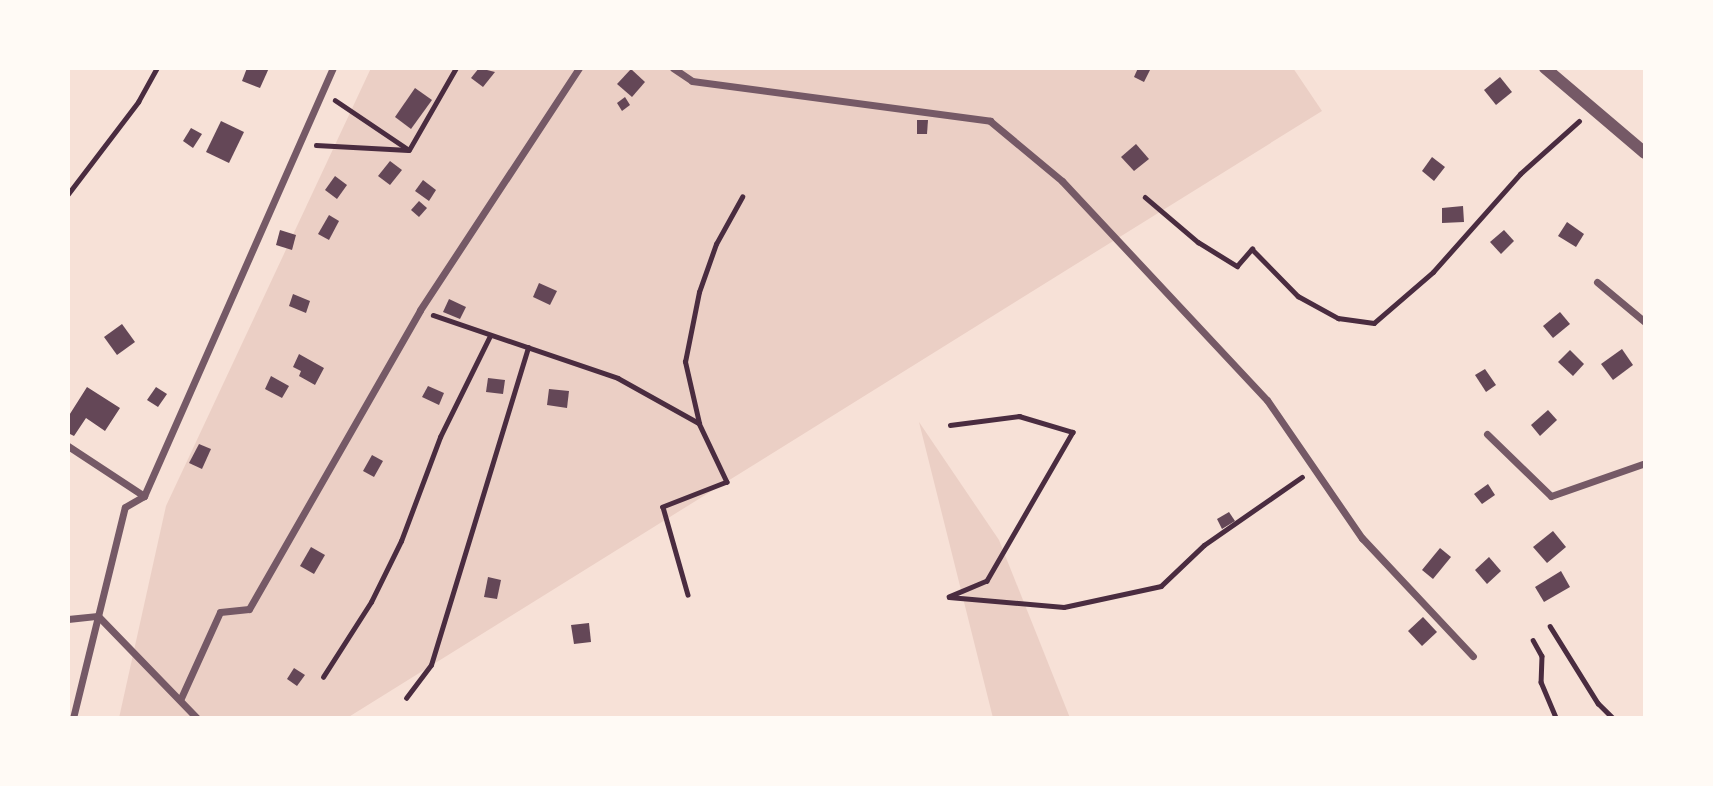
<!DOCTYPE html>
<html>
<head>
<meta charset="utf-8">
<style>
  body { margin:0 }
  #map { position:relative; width:1713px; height:786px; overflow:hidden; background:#f7e1d7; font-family:"Sofia Sans Condensed",sans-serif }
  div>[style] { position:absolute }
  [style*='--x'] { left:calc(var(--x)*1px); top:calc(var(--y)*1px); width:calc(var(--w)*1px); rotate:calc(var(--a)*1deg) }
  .green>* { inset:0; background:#ebcfc5 }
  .building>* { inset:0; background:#644757 }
  .path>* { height:4.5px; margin:-2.25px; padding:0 2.25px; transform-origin:2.25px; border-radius:2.25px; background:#4a2c40 }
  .minor>* { height:7px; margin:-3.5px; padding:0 3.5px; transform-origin:3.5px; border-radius:3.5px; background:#755966 }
  .tertiary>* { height:12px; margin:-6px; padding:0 6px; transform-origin:6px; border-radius:6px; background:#755966 }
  span { translate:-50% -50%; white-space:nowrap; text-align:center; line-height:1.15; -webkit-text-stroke:6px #fffaf5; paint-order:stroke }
  .frame { position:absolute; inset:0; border:70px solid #fffaf5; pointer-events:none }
</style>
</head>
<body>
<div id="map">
  <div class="green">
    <i style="clip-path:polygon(371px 68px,1293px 68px,1322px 111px,347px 718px,119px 718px,166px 506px)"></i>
    <i style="clip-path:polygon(919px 422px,999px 540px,1070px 718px,993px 718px)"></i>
  </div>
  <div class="building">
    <i style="clip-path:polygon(247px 68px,269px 68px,260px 88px,242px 81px)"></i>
    <i style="clip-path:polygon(479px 68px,495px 72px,483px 87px,471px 78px)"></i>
    <i style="clip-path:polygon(1138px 68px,1150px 70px,1144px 82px,1134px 77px)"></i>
    <i style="clip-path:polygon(631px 69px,645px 82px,632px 97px,617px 84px)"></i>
    <i style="clip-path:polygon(1500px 77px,1512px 92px,1496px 105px,1484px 90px)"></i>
    <i style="clip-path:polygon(415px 88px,432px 100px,411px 129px,395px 117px)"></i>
    <i style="clip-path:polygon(625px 97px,630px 105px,622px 111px,617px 103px)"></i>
    <i style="clip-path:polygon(917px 120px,928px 120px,927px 134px,917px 134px)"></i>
    <i style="clip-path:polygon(221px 121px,244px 132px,229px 163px,206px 152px)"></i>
    <i style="clip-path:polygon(191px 128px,202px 134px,193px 148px,183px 141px)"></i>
    <i style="clip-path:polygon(1136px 144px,1149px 159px,1134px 171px,1121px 157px)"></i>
    <i style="clip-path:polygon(1432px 157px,1445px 167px,1434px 181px,1422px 171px)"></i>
    <i style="clip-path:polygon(390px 161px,402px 170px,390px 185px,378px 176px)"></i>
    <i style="clip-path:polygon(335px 176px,347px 185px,337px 199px,325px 190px)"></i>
    <i style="clip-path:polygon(423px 180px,436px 190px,429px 201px,415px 191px)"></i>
    <i style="clip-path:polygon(419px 201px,427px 208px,419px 217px,411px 210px)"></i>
    <i style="clip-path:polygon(1463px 206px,1464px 222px,1442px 223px,1442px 208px)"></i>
    <i style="clip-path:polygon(329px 215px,339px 221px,329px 240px,318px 234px)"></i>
    <i style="clip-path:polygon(1567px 222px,1584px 234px,1576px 247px,1558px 236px)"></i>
    <i style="clip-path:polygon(280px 230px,296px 235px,292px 250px,276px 245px)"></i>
    <i style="clip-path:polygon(1504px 230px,1514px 241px,1501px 254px,1490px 242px)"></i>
    <i style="clip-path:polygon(539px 283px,557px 291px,550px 305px,533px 297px)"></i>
    <i style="clip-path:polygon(293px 294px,310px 301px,306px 313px,289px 306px)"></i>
    <i style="clip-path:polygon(449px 299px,466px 307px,460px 319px,443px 312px)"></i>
    <i style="clip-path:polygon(1560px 312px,1570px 324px,1553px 338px,1543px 326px)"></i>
    <i style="clip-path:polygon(122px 324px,135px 342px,117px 355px,104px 337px)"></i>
    <i style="clip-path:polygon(1622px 349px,1633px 365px,1613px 380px,1601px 364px)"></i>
    <i style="clip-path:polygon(1570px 350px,1584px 364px,1573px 376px,1558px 362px)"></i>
    <i style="clip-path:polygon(299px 354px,324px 368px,315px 385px,299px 376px,301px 371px,293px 367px)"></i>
    <i style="clip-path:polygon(1485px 369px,1496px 385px,1486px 392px,1475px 375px)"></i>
    <i style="clip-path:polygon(271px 376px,289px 386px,282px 398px,265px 389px)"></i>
    <i style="clip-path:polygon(488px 378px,505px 380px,503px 394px,486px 392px)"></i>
    <i style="clip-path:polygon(428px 386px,444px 393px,439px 405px,422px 397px)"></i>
    <i style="clip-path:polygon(87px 387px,120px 408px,105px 431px,86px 418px,74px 436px,68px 433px,68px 417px)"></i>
    <i style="clip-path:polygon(156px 387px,167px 394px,158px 407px,147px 400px)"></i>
    <i style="clip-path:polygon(549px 389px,569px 391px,567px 408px,547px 405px)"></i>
    <i style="clip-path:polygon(1548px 410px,1557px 420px,1540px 436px,1531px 425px)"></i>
    <i style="clip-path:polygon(199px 444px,211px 449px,202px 469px,189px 463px)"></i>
    <i style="clip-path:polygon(372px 455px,383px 461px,374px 477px,363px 471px)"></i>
    <i style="clip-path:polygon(1488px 484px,1495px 495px,1482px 504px,1474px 494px)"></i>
    <i style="clip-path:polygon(1229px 512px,1235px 521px,1222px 529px,1217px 519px)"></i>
    <i style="clip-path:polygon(1553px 531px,1566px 547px,1547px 563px,1533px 547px)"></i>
    <i style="clip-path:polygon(311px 547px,325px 555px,314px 574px,300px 566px)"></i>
    <i style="clip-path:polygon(1440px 548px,1451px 557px,1433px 579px,1422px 570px)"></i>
    <i style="clip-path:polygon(1489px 557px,1501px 571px,1487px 584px,1475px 570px)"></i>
    <i style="clip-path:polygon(1561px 571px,1570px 587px,1544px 602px,1535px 587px)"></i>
    <i style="clip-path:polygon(488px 577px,501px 580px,497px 599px,484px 597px)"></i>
    <i style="clip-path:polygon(1423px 617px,1437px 632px,1422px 646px,1408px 631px)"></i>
    <i style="clip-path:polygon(589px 623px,591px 642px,574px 644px,571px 625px)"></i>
    <i style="clip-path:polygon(294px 668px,305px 675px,297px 686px,287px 679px)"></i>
  </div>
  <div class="path">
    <i style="--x:335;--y:100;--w:89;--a:34"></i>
    <i style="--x:409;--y:150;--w:95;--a:-60.2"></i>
    <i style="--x:316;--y:145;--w:92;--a:3.1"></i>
    <i style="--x:68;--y:194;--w:116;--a:-52.7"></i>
    <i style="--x:138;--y:102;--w:39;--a:-61"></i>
    <i style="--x:1145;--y:197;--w:70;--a:40.3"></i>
    <i style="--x:1198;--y:242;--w:46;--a:31.6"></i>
    <i style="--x:1237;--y:266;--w:23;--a:-49"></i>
    <i style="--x:1252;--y:249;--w:66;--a:45.6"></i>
    <i style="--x:1298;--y:296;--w:46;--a:28.8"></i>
    <i style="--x:1338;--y:318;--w:36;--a:8"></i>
    <i style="--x:1374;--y:323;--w:78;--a:-40.8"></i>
    <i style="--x:1433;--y:272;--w:131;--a:-48.4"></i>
    <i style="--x:1520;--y:174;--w:79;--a:-41.9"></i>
    <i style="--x:433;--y:315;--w:195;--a:18.8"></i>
    <i style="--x:618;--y:378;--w:93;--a:29.1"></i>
    <i style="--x:699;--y:423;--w:65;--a:64.6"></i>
    <i style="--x:727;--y:482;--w:69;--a:158.7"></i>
    <i style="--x:663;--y:507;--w:91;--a:74.1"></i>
    <i style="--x:699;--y:423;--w:63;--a:-102.9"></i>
    <i style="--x:685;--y:362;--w:71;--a:-78.7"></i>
    <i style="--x:699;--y:292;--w:51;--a:-70.5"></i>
    <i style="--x:716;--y:244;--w:54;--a:-61"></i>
    <i style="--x:950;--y:425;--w:70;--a:-7.4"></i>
    <i style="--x:1019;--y:416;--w:56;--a:16.5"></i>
    <i style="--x:1073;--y:432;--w:172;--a:120"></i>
    <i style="--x:987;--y:581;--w:41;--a:157.2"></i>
    <i style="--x:949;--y:597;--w:115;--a:5"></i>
    <i style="--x:1064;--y:607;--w:99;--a:-12.2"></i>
    <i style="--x:1161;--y:586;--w:59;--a:-43.6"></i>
    <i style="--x:1204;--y:545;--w:119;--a:-34.8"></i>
    <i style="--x:1550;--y:626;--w:91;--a:58.1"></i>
    <i style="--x:1598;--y:703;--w:21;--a:45"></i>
    <i style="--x:1533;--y:640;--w:18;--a:61"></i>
    <i style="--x:1542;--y:656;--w:26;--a:92"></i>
    <i style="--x:1541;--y:682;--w:39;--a:67"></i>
    <i style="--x:323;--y:677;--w:89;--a:-57.4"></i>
    <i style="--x:371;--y:602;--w:68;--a:-63.8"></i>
    <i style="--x:401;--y:541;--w:111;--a:-69.4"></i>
    <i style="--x:440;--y:437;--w:113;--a:-63.7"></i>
    <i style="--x:406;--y:698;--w:41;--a:-52.9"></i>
    <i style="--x:431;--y:665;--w:332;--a:-73"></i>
  </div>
  <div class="minor">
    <i style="--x:673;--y:68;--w:23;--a:34"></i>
    <i style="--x:692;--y:81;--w:301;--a:7.6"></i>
    <i style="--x:990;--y:121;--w:94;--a:39.8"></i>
    <i style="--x:1062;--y:181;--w:300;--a:46.9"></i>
    <i style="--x:1267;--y:400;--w:168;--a:55.5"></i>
    <i style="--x:1362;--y:538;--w:162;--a:46.8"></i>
    <i style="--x:1597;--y:282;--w:62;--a:39.8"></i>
    <i style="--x:1487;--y:434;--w:89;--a:44.1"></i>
    <i style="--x:1551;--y:496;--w:100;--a:-19.3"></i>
    <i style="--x:68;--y:446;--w:91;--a:33.3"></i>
    <i style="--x:68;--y:619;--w:30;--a:-6"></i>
    <i style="--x:98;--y:616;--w:142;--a:45.9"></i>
    <i style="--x:181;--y:698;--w:94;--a:-65.6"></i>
    <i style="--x:220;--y:612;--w:29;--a:-6"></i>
    <i style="--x:249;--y:609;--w:344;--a:-60.2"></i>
    <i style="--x:420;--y:310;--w:290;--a:-56.7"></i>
    <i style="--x:73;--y:718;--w:217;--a:-76.2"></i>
    <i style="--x:125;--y:507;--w:22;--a:-30"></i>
    <i style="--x:144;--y:496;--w:468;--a:-66.2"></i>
  </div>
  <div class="tertiary">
    <i style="--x:1545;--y:68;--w:131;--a:40.4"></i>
  </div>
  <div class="frame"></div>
</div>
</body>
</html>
